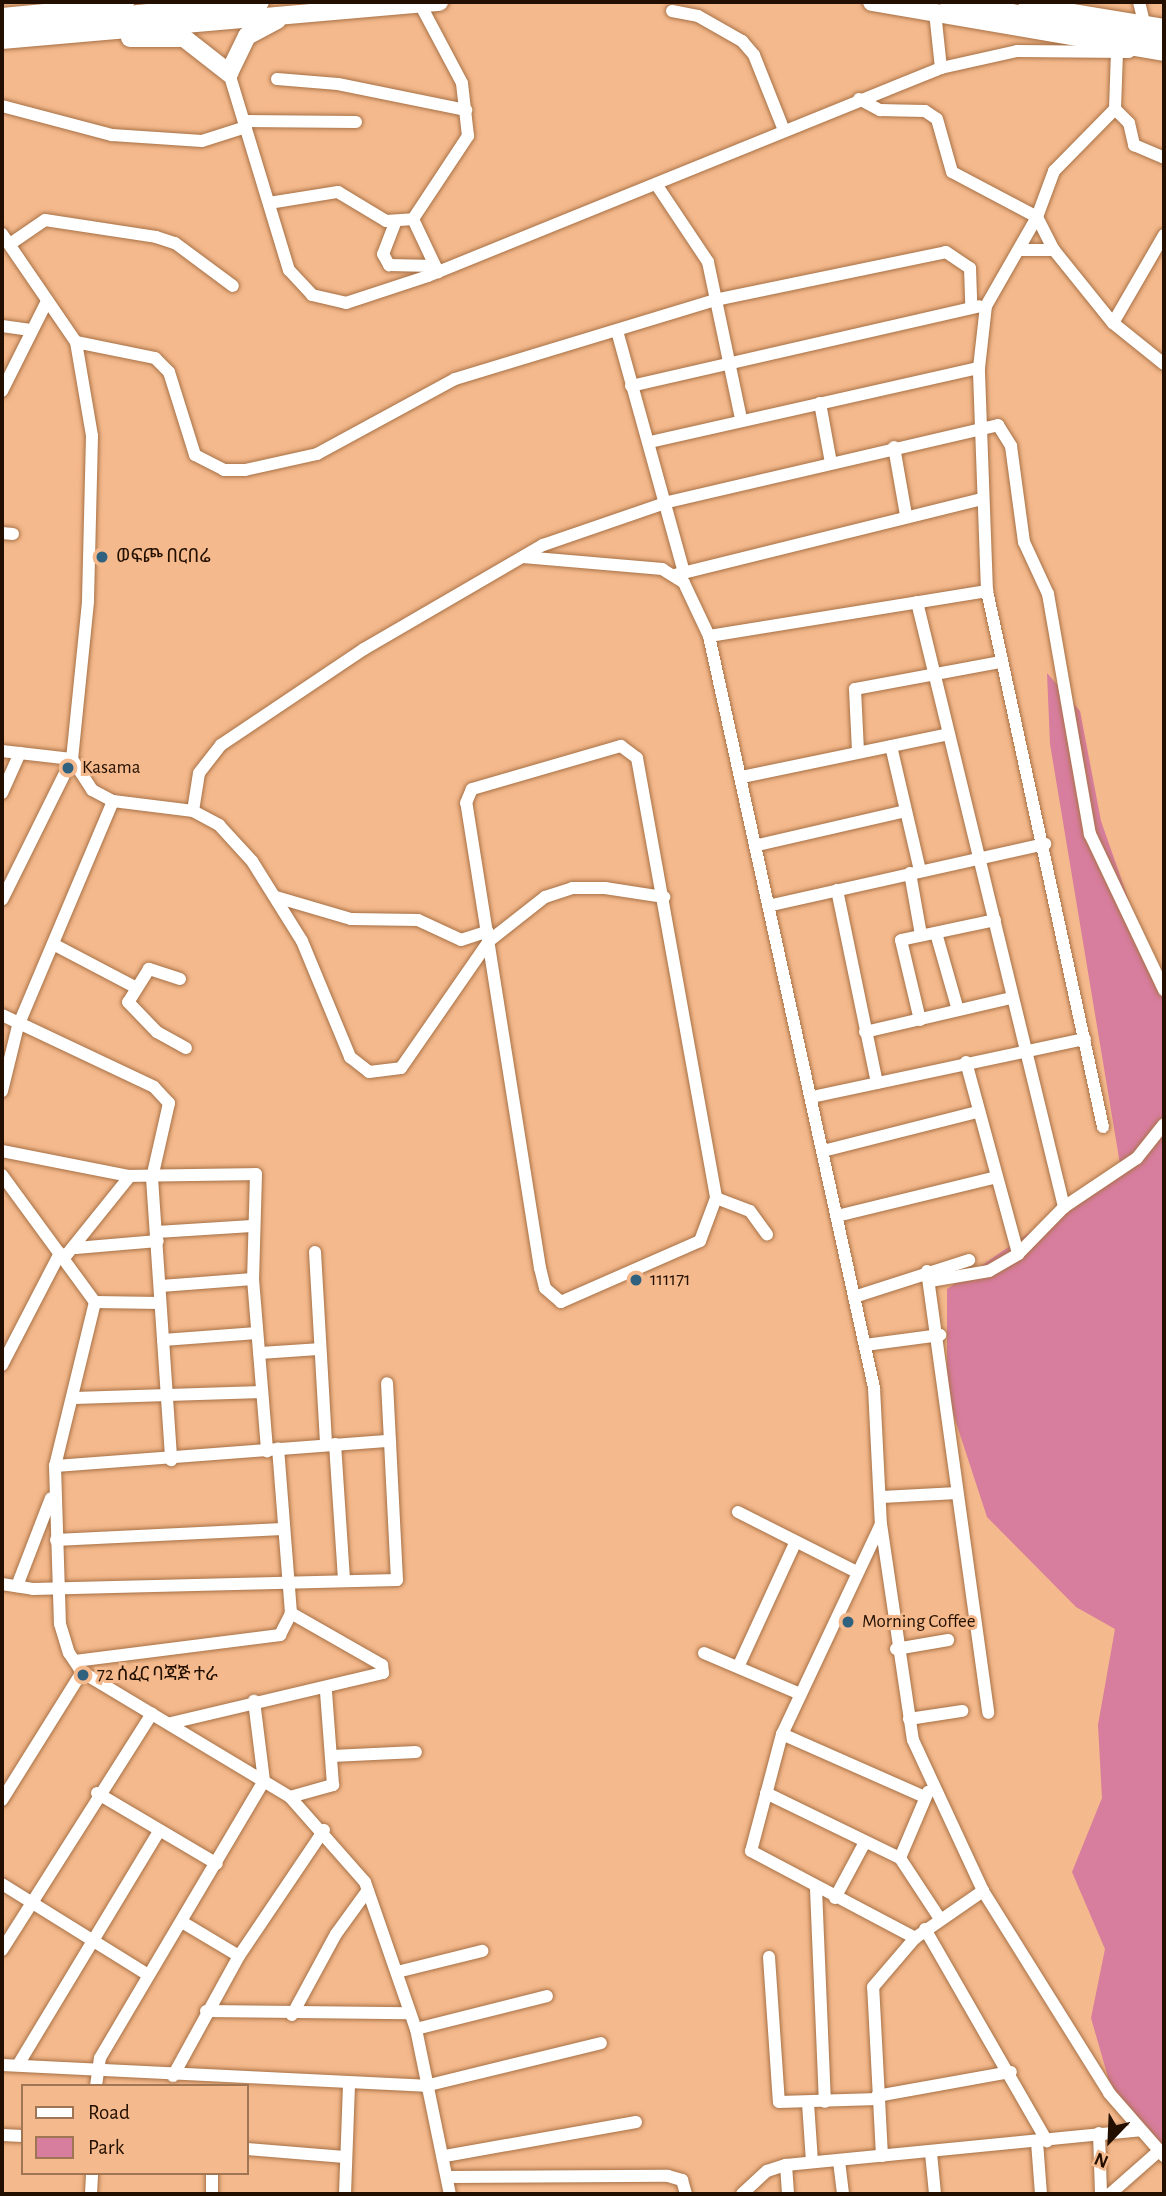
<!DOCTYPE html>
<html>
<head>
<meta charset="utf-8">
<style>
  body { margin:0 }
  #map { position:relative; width:1166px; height:2196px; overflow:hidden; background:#f4b98c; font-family:"Alegreya Sans","Noto Sans Ethiopic",sans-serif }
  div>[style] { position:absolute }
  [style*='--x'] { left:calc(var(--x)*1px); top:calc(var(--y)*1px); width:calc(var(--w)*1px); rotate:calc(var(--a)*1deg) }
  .green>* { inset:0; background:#d77d9d }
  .roads { filter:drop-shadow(0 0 2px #a77146) drop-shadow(0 0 2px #a77146) }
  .minor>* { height:12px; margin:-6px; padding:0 6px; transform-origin:6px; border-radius:6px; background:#fff }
  .highway>* { height:18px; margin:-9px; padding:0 9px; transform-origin:9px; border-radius:9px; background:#fff }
  .dots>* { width:19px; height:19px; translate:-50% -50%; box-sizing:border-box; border:4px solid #f4b98c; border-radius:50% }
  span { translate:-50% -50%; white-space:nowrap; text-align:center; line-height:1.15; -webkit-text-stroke:6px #f4b98c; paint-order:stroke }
  .poi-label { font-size:19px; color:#230f00 }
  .left { translate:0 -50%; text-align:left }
  .frame { position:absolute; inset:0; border:4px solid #230f00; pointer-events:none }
  .legend { position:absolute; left:21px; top:2084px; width:228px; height:91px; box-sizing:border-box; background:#f4b98c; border:2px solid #a07554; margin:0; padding:9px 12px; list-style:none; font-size:21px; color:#230f00 }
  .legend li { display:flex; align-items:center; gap:14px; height:35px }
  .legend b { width:35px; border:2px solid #a07554 }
  .north { position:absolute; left:1075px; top:2105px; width:70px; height:70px; -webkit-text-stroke:5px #f4b98c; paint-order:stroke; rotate:203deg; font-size:19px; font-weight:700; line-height:28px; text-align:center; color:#230f00 }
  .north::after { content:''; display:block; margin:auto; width:24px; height:32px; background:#230f00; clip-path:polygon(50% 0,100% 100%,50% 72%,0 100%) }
</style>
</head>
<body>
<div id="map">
  <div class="green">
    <i style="clip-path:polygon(1047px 673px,1080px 711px,1101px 821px,1164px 1001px,1164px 2162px,1116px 2105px,1091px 2018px,1105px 1949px,1072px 1872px,1102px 1798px,1098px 1725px,1115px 1629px,1076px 1607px,987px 1517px,947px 1395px,947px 1289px,1121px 1170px,1050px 744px)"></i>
  </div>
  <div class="roads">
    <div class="minor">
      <i style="--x:1024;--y:2;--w:142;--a:9.3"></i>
      <i style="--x:1139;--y:2;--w:21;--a:76"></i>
      <i style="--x:672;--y:11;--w:26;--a:11"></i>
      <i style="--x:698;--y:16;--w:51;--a:29.6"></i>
      <i style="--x:742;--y:41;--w:18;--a:49"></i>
      <i style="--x:754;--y:55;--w:79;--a:68.3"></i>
      <i style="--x:935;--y:12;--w:56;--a:83.9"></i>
      <i style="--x:2;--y:14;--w:127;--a:-5.4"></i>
      <i style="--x:229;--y:73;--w:206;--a:73.1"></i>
      <i style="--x:289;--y:270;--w:34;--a:47"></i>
      <i style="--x:312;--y:295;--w:35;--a:13"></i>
      <i style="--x:346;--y:303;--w:86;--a:-18.2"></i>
      <i style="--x:428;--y:276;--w:554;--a:-22.07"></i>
      <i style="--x:941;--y:68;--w:78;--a:-12.6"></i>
      <i style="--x:1017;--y:51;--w:112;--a:0.5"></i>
      <i style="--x:277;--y:79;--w:61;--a:4.7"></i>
      <i style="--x:338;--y:84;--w:131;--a:11.5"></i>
      <i style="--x:859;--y:99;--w:24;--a:28"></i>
      <i style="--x:880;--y:110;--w:45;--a:1.3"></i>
      <i style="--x:925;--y:111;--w:14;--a:34"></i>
      <i style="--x:937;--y:119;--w:55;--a:74.2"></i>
      <i style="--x:952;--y:172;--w:96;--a:27.9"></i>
      <i style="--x:1037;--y:217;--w:37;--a:63"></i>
      <i style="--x:1054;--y:250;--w:94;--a:51.1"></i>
      <i style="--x:1113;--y:323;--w:65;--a:38.8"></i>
      <i style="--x:2;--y:106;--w:114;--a:14.8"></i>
      <i style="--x:112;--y:135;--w:90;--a:3.8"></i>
      <i style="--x:202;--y:141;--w:46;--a:-17.7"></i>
      <i style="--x:1115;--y:109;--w:20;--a:45"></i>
      <i style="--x:1129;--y:123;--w:23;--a:77"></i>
      <i style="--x:1134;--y:145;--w:33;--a:23"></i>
      <i style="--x:244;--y:121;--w:112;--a:0.5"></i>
      <i style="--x:656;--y:184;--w:94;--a:56.3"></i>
      <i style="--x:708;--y:262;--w:160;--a:78.1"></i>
      <i style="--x:269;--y:203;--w:70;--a:-9.1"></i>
      <i style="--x:338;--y:192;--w:56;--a:31.1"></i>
      <i style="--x:386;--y:221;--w:27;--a:-4"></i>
      <i style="--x:413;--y:219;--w:100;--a:-56.5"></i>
      <i style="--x:468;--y:136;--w:53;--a:-96.5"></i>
      <i style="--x:462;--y:83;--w:89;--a:-118"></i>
      <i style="--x:413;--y:219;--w:59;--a:64.7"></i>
      <i style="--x:395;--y:223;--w:33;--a:111"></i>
      <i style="--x:383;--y:254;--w:13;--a:61"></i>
      <i style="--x:389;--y:265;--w:46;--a:1.2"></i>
      <i style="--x:2;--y:234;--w:131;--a:55.6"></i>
      <i style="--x:76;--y:342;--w:95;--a:80.3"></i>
      <i style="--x:92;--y:436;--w:166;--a:91.4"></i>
      <i style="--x:88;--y:602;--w:158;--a:95.8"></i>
      <i style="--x:72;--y:759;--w:37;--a:57"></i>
      <i style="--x:92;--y:790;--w:24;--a:28"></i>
      <i style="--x:113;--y:801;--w:81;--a:7.1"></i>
      <i style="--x:193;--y:811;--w:30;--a:28"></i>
      <i style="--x:219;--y:825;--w:49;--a:47.5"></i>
      <i style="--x:252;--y:861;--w:94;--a:58"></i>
      <i style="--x:302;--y:941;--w:126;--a:67.5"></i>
      <i style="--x:350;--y:1057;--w:24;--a:38"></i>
      <i style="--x:369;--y:1072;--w:32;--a:-7"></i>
      <i style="--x:401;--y:1068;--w:155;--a:-55.3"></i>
      <i style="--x:489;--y:941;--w:71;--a:-38.2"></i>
      <i style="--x:545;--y:897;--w:28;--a:-18"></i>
      <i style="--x:572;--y:888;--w:33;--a:0"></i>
      <i style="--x:605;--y:888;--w:60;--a:8.7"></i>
      <i style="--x:10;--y:244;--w:42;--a:-34.4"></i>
      <i style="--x:45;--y:220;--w:112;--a:8.7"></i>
      <i style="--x:156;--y:237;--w:20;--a:18"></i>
      <i style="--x:175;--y:243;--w:72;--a:36.6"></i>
      <i style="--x:1020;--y:250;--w:34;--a:0"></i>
      <i style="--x:1113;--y:323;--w:102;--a:-59.9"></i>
      <i style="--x:2;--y:326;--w:27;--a:8"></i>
      <i style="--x:617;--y:331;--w:250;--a:74.5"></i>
      <i style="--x:76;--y:342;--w:81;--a:11.4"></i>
      <i style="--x:155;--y:358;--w:20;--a:45"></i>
      <i style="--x:169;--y:372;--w:87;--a:72.6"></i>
      <i style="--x:195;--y:455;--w:33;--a:27"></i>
      <i style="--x:224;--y:470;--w:21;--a:0"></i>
      <i style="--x:245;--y:470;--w:74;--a:-12.5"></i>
      <i style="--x:317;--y:454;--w:157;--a:-28.5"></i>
      <i style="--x:455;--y:379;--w:272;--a:-16.9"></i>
      <i style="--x:715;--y:300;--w:236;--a:-11.7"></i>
      <i style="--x:946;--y:252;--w:29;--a:34"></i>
      <i style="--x:970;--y:268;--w:38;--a:88"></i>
      <i style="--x:631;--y:386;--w:357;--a:-12.9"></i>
      <i style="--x:2;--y:391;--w:101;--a:-63.4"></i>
      <i style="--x:820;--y:403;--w:61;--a:79.6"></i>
      <i style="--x:650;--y:442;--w:337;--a:-12.7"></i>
      <i style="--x:894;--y:447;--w:69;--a:80"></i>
      <i style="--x:2;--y:533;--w:11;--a:5"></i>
      <i style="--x:523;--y:557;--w:140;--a:4.9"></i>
      <i style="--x:662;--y:569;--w:26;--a:32"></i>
      <i style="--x:684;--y:583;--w:59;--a:64.7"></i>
      <i style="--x:709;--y:636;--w:770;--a:77.62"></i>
      <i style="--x:874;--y:1388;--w:136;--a:87.1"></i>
      <i style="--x:881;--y:1524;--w:218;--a:81.6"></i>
      <i style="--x:913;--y:1740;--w:166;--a:65.1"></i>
      <i style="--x:983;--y:1891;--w:238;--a:58"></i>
      <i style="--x:1109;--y:2093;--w:84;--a:48.9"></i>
      <i style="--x:675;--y:575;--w:317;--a:-13.9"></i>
      <i style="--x:917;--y:602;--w:623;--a:76.34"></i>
      <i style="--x:709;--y:636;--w:282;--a:-9.2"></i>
      <i style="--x:621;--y:746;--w:20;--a:37"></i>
      <i style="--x:637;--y:758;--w:447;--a:79.8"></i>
      <i style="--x:716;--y:1198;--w:46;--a:110.4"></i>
      <i style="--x:700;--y:1241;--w:152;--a:156.3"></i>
      <i style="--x:561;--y:1302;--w:21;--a:-139"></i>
      <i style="--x:545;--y:1288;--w:21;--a:-104"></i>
      <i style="--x:540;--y:1268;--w:471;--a:-99"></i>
      <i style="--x:466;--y:803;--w:15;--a:-67"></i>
      <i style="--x:472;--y:789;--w:155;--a:-16.1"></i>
      <i style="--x:891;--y:746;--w:128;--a:76.9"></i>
      <i style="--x:2;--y:751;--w:70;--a:6.5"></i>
      <i style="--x:72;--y:759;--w:157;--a:116.4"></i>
      <i style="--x:858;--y:751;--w:62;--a:-92.8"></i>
      <i style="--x:855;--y:689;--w:148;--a:-10.5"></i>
      <i style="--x:742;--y:777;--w:211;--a:-11.7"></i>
      <i style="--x:2;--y:793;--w:44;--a:-65.8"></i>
      <i style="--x:193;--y:811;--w:38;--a:-81"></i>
      <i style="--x:199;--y:773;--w:36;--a:-52"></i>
      <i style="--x:221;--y:745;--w:172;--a:-33.9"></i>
      <i style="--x:364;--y:649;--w:207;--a:-30.2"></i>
      <i style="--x:543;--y:545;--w:132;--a:-19"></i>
      <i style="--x:668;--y:502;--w:339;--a:-13.1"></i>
      <i style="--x:998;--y:425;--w:25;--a:58"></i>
      <i style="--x:1011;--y:446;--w:97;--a:82.3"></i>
      <i style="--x:1024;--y:542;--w:57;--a:65.2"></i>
      <i style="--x:1048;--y:594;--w:244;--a:80.1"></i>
      <i style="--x:1090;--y:834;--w:173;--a:64.6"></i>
      <i style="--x:758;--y:845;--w:151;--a:-13"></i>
      <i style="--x:910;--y:873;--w:63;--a:79.9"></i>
      <i style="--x:837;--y:890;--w:197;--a:78.3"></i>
      <i style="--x:276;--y:897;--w:78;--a:16.3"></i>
      <i style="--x:351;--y:919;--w:67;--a:0.9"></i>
      <i style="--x:418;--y:920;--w:47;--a:24.9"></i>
      <i style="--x:461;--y:940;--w:28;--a:-18"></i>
      <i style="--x:772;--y:905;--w:280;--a:-12.6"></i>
      <i style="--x:936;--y:933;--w:80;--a:74.1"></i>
      <i style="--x:53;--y:944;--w:93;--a:27.7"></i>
      <i style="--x:180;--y:979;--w:33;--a:-162"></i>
      <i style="--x:149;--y:969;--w:39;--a:122"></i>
      <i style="--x:128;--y:1002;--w:42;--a:46"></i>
      <i style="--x:157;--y:1032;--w:33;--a:29"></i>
      <i style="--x:2;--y:1015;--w:168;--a:25.3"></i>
      <i style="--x:154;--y:1087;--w:22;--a:47"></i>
      <i style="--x:169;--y:1103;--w:77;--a:102.8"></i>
      <i style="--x:152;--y:1178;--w:283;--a:86.1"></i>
      <i style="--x:920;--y:1020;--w:82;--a:-103.4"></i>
      <i style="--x:901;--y:940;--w:96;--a:-12"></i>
      <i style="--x:865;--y:1032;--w:150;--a:-13.1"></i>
      <i style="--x:966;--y:1062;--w:199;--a:74.8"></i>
      <i style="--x:2;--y:1091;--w:67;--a:-76.2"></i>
      <i style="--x:18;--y:1026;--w:244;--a:-67.1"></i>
      <i style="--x:812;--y:1097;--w:279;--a:-12"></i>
      <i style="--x:1103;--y:1127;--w:548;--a:-102.21"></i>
      <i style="--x:987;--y:591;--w:223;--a:-92.1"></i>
      <i style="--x:979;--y:368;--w:62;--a:-83.6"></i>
      <i style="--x:986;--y:306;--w:103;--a:-60.2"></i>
      <i style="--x:1037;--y:217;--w:49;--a:-69.7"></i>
      <i style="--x:1054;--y:171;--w:87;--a:-45.5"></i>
      <i style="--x:1115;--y:109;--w:56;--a:-88"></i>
      <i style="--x:2;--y:1151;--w:130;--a:11.1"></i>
      <i style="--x:130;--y:1176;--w:126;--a:-0.9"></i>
      <i style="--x:256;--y:1174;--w:105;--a:91.6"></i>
      <i style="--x:253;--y:1279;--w:173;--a:85.3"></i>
      <i style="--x:823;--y:1151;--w:159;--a:-14.2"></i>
      <i style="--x:2;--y:1175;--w:157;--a:53.8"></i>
      <i style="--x:95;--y:1302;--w:169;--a:103.7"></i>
      <i style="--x:55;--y:1466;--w:158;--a:88.2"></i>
      <i style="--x:60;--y:1624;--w:30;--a:73"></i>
      <i style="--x:69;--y:1653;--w:23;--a:56"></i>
      <i style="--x:82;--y:1672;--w:243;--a:31"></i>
      <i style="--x:290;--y:1797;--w:113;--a:48.6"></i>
      <i style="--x:365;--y:1882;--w:156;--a:70.9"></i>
      <i style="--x:416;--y:2029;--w:168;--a:78.4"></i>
      <i style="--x:716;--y:1198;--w:36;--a:21"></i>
      <i style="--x:750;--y:1211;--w:29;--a:54"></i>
      <i style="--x:837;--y:1216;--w:161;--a:-13.7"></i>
      <i style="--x:157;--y:1232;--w:95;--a:-3.6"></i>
      <i style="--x:76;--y:1248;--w:82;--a:-4.9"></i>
      <i style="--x:315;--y:1252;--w:192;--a:86.7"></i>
      <i style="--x:64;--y:1258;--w:105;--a:-51.2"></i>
      <i style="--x:927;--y:1271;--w:446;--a:82.1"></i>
      <i style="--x:930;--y:1281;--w:60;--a:-9.6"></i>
      <i style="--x:989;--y:1271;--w:34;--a:-30"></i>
      <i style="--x:1018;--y:1254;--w:66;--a:-45.6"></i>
      <i style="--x:1064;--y:1207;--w:88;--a:-33.9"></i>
      <i style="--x:1137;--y:1158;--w:43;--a:-51.5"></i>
      <i style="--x:161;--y:1286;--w:92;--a:-4.4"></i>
      <i style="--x:854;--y:1297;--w:121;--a:-17.8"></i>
      <i style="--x:95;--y:1302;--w:65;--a:0.9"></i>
      <i style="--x:163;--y:1340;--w:94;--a:-4.3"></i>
      <i style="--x:865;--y:1345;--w:76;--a:-7.6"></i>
      <i style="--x:259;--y:1353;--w:60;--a:-3.8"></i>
      <i style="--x:2;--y:1365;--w:126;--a:-62.6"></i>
      <i style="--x:74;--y:1398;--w:188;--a:-1.8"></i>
      <i style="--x:335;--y:1444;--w:137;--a:86.2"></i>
      <i style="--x:55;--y:1466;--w:336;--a:-4.3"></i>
      <i style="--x:883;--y:1497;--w:73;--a:-3.1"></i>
      <i style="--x:738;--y:1512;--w:131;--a:26.8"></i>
      <i style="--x:881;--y:1524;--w:232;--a:115.2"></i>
      <i style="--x:782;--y:1734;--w:121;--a:104.8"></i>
      <i style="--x:751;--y:1851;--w:186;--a:27.9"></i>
      <i style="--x:56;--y:1540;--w:226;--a:-2.8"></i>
      <i style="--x:2;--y:1584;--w:31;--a:9"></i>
      <i style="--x:33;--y:1589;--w:364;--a:-1.4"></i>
      <i style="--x:397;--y:1580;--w:197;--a:-92.9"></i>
      <i style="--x:17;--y:1586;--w:94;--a:-68.9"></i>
      <i style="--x:896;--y:1649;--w:53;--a:-9.8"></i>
      <i style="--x:704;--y:1653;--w:104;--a:23.1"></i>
      <i style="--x:75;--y:1661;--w:207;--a:-7.2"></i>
      <i style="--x:280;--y:1635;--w:25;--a:-63"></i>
      <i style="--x:291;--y:1613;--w:165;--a:-94.5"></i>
      <i style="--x:739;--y:1665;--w:134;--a:-65.3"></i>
      <i style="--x:909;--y:1719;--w:54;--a:-8.6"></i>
      <i style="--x:171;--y:1723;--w:218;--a:-13.3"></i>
      <i style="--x:383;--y:1673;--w:8;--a:-97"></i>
      <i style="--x:382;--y:1665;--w:105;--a:-150.3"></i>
      <i style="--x:782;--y:1734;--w:156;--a:23.8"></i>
      <i style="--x:332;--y:1756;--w:84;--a:-2.7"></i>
      <i style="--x:97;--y:1793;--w:139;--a:30.6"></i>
      <i style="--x:766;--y:1793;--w:149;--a:25.9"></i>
      <i style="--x:900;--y:1858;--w:73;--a:56.7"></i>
      <i style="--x:290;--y:1797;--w:45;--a:-15.6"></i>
      <i style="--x:333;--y:1785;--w:94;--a:-94.3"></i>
      <i style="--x:2;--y:1800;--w:151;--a:-58"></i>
      <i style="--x:900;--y:1858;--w:72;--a:-67"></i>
      <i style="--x:2;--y:1884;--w:172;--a:31.9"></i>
      <i style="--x:816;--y:1889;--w:213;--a:87.6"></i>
      <i style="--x:835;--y:1898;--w:64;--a:-61.8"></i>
      <i style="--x:182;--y:1922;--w:66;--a:30.8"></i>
      <i style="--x:925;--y:1929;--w:245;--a:60.1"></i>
      <i style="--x:2;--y:1950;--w:280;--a:-57.6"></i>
      <i style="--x:769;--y:1957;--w:145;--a:86.1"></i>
      <i style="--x:779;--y:2102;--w:99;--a:-1.7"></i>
      <i style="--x:397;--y:1972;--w:88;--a:-13.9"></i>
      <i style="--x:206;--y:2011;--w:204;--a:0.6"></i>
      <i style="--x:292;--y:2015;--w:92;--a:-61.5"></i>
      <i style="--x:336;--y:1934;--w:54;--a:-54"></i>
      <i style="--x:416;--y:2029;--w:135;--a:-14.1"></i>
      <i style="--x:2;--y:2065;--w:424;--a:2.8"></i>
      <i style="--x:425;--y:2086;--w:181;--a:-13.7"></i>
      <i style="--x:18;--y:2065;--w:273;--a:-58.9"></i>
      <i style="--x:173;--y:2076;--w:137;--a:-61.2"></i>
      <i style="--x:239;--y:1956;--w:152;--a:-56"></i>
      <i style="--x:96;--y:2086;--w:28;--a:-82"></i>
      <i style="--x:100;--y:2058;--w:322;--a:-59.4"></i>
      <i style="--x:264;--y:1781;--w:81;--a:-97.1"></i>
      <i style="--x:877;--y:2096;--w:136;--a:-10.2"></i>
      <i style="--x:808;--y:2103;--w:59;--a:86.1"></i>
      <i style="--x:1099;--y:2133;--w:61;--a:88.1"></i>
      <i style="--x:2;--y:2135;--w:21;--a:3"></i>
      <i style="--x:1037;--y:2142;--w:52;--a:85.6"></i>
      <i style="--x:247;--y:2149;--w:98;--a:4.7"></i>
      <i style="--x:931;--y:2153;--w:41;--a:84.4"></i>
      <i style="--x:445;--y:2156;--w:194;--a:-10.1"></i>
      <i style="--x:882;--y:2156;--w:169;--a:-93"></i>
      <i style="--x:873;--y:1987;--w:65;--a:-49.4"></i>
      <i style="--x:915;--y:1938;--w:83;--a:-34.7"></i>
      <i style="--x:839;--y:2161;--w:33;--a:83"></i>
      <i style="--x:786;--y:2165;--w:29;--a:86"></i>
      <i style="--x:448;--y:2177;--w:220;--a:-0.3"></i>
      <i style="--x:668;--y:2176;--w:15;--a:16"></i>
      <i style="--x:682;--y:2180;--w:15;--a:74"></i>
      <i style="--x:91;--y:2194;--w:21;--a:-87"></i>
      <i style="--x:212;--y:2194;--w:21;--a:-90"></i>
      <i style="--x:345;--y:2194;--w:107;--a:-87.9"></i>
      <i style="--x:742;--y:2194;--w:34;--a:-43"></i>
      <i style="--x:767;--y:2171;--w:20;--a:-18"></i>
      <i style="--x:786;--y:2165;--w:356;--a:-5.6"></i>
      <i style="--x:1110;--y:2194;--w:65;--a:-41.3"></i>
    </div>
    <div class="highway">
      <i style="--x:872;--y:2;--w:296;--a:9.7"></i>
      <i style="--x:949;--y:2;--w:218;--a:9.8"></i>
      <i style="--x:2;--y:27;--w:259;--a:-5.5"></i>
      <i style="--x:130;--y:38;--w:54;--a:0"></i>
      <i style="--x:184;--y:38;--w:57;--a:37.9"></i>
      <i style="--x:2;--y:40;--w:439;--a:-5"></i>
      <i style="--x:229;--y:73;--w:41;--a:-64.1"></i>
      <i style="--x:247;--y:36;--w:34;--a:-28"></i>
    </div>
  </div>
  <div class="dots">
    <i style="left:102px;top:557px;background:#30617f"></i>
    <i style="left:68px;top:768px;background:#30617f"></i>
    <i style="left:636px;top:1280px;background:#30617f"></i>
    <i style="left:848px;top:1622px;background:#30617f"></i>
    <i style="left:83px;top:1675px;background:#30617f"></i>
  </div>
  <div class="poi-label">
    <span class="left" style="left:116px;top:557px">ወፍጮ በርበሬ</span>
    <span class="left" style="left:82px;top:768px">Kasama</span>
    <span class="left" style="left:650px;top:1280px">111171</span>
    <span class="left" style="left:862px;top:1622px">Morning Coffee</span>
    <span class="left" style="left:97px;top:1675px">72 ሰፈር ባጃጅ ተራ</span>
  </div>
  <div class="frame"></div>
  <ul class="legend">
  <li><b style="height:9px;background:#fff"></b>Road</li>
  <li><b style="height:19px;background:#d77d9d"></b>Park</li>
  </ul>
  <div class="north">N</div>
</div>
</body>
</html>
